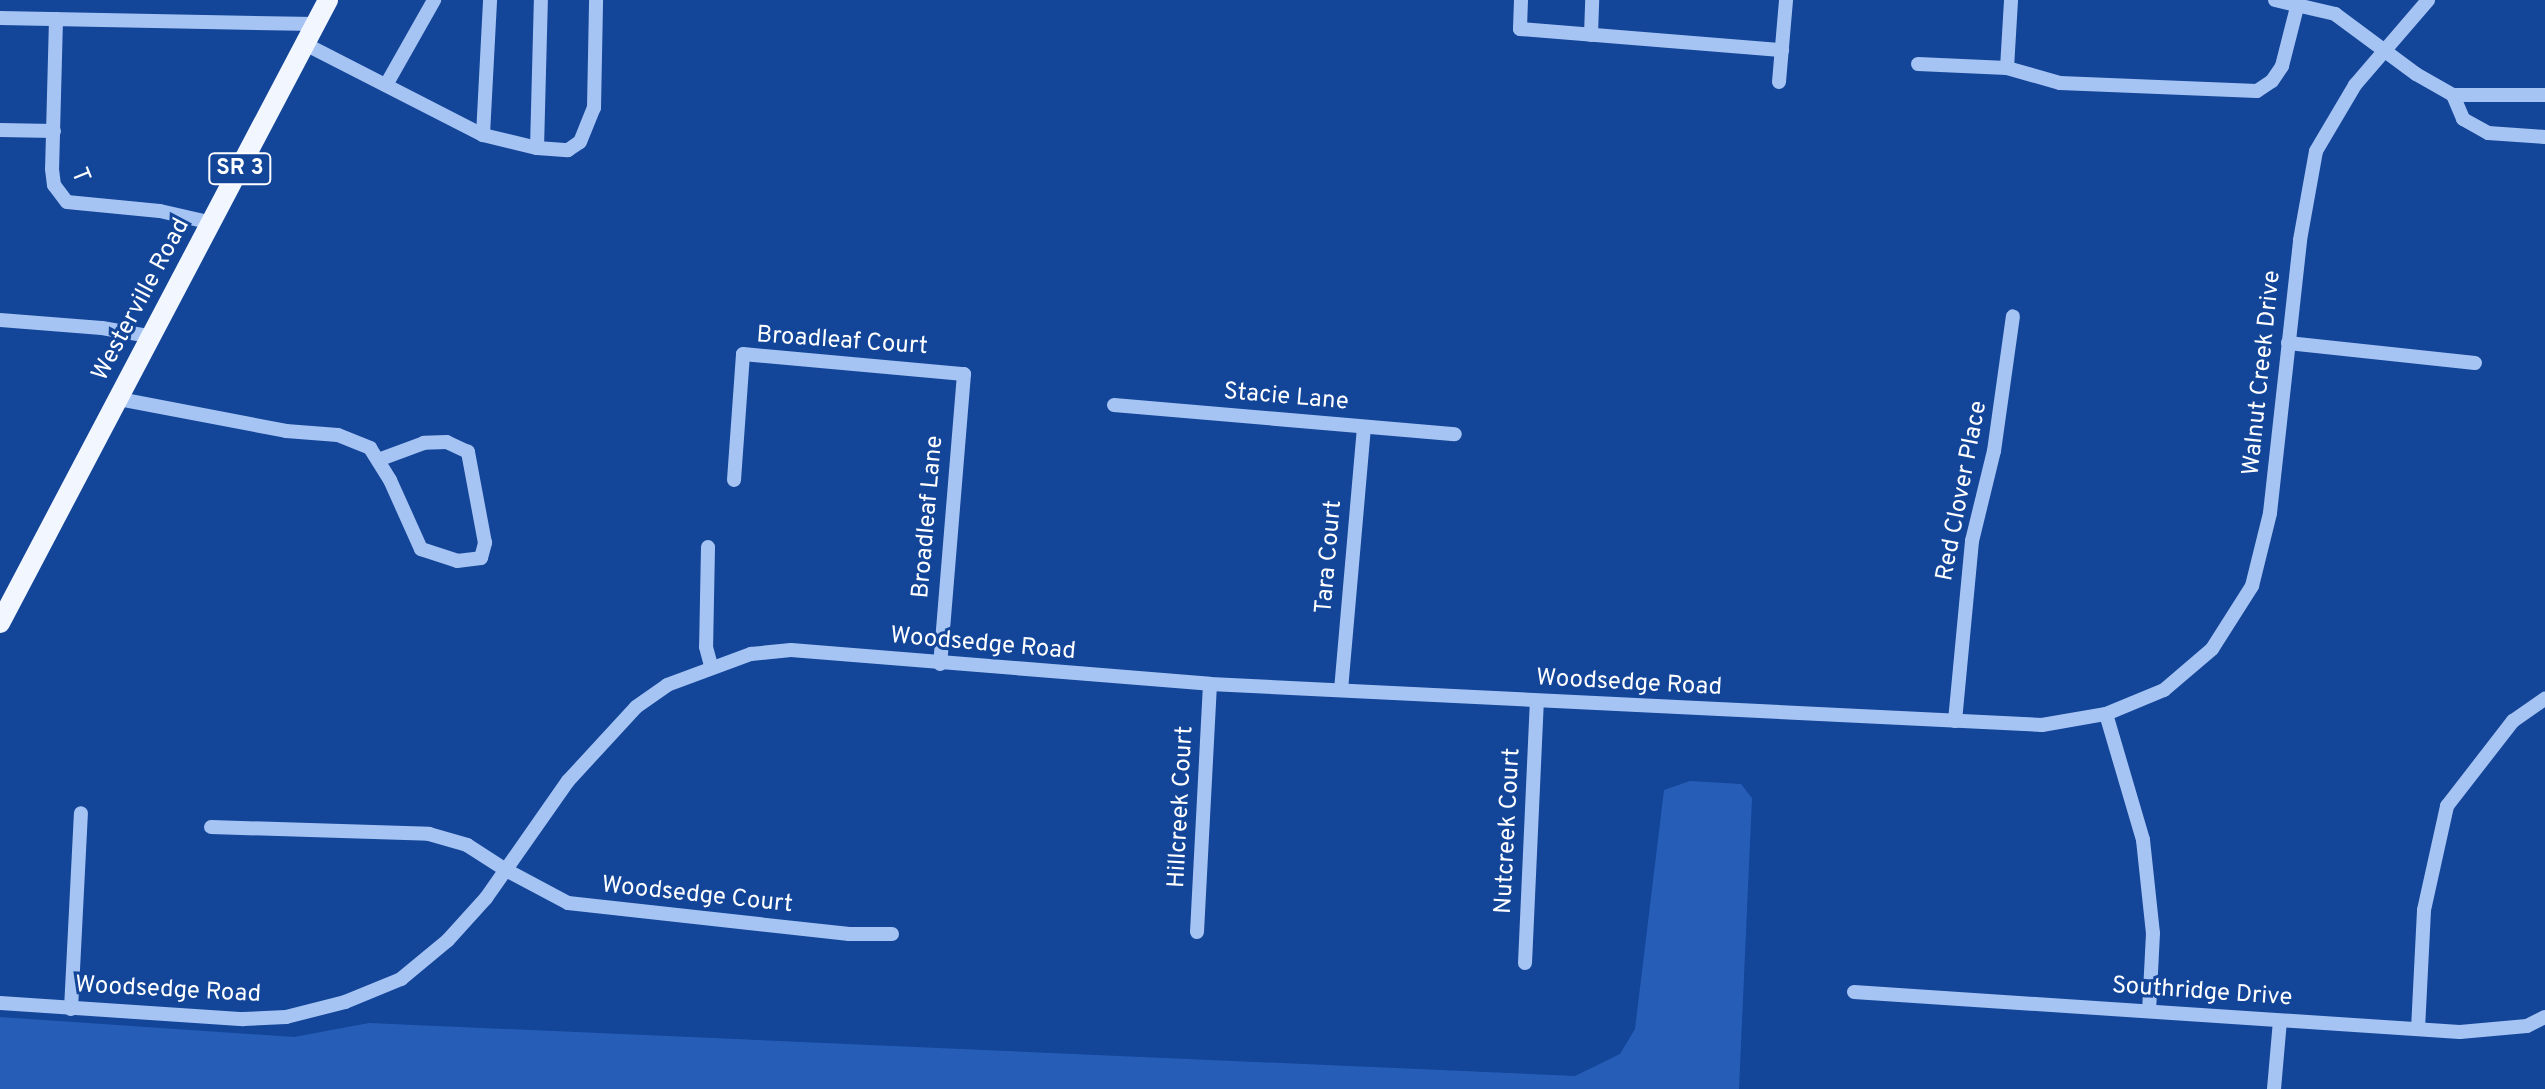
<!DOCTYPE html>
<html>
<head>
<meta charset="utf-8">
<style>
  body { margin:0 }
  #map { position:relative; width:2545px; height:1089px; overflow:hidden; background:#134599; font-family:Overpass,sans-serif }
  div>[style] { position:absolute }
  [style*='--x'] { left:calc(var(--x)*1px); top:calc(var(--y)*1px); width:calc(var(--w)*1px); rotate:calc(var(--a)*1deg) }
  .green>* { inset:0; background:#265eb7 }
  .minor>* { height:14px; margin:-7px; padding:0 7px; transform-origin:7px; border-radius:7px; background:#a6c4f3 }
  .major>* { height:20px; margin:-10px; padding:0 10px; transform-origin:10px; border-radius:10px; background:#f2f6ff }
  span { translate:-50% -50%; white-space:nowrap; text-align:center; line-height:1.15; -webkit-text-stroke:6px #134599; paint-order:stroke }
  .shield-label span { padding:2px 6px; background:#134599; border:2px solid; border-radius:6px; -webkit-text-stroke-width:0 }
  .shield-label { font-size:22px; color:#fff; font-weight:700 }
  .street-label { font-size:24px; color:#fff }
</style>
</head>
<body>
<div id="map">
  <div class="green">
    <i style="clip-path:polygon(1690px 781px,1741px 784px,1752px 798px,1739px 1089px,0 1089px,0 1017px,294px 1037px,369px 1023px,1575px 1076px,1620px 1054px,1635px 1029px,1664px 790px)"></i>
  </div>
  <div class="minor">
    <i style="--x:1521;--y:0;--w:29;--a:92"></i>
    <i style="--x:1520;--y:29;--w:263;--a:4.6"></i>
    <i style="--x:2275;--y:0;--w:62;--a:13.1"></i>
    <i style="--x:2335;--y:14;--w:101;--a:36.5"></i>
    <i style="--x:2416;--y:74;--w:43;--a:29.6"></i>
    <i style="--x:2453;--y:95;--w:92;--a:0"></i>
    <i style="--x:0;--y:18;--w:315;--a:1.1"></i>
    <i style="--x:56;--y:19;--w:150;--a:91.5"></i>
    <i style="--x:52;--y:169;--w:16;--a:83"></i>
    <i style="--x:54;--y:185;--w:21;--a:53"></i>
    <i style="--x:67;--y:202;--w:93;--a:5.5"></i>
    <i style="--x:160;--y:211;--w:53;--a:13"></i>
    <i style="--x:1591;--y:35;--w:35;--a:-88"></i>
    <i style="--x:305;--y:44;--w:200;--a:27.1"></i>
    <i style="--x:483;--y:135;--w:56;--a:13.5"></i>
    <i style="--x:537;--y:148;--w:31;--a:4"></i>
    <i style="--x:568;--y:150;--w:14;--a:-34"></i>
    <i style="--x:580;--y:142;--w:37;--a:-68"></i>
    <i style="--x:594;--y:108;--w:108;--a:-88.9"></i>
    <i style="--x:1918;--y:64;--w:89;--a:2.6"></i>
    <i style="--x:2007;--y:68;--w:55;--a:15.8"></i>
    <i style="--x:2060;--y:83;--w:197;--a:2.3"></i>
    <i style="--x:2257;--y:91;--w:18;--a:-34"></i>
    <i style="--x:2272;--y:81;--w:18;--a:-56"></i>
    <i style="--x:2282;--y:66;--w:65;--a:-75.7"></i>
    <i style="--x:2007;--y:68;--w:68;--a:-86.6"></i>
    <i style="--x:1779;--y:82;--w:82;--a:-85.1"></i>
    <i style="--x:386;--y:85;--w:98;--a:-60.5"></i>
    <i style="--x:2453;--y:95;--w:26;--a:67"></i>
    <i style="--x:2463;--y:119;--w:29;--a:29"></i>
    <i style="--x:2488;--y:133;--w:57;--a:4"></i>
    <i style="--x:0;--y:130;--w:54;--a:1.1"></i>
    <i style="--x:483;--y:135;--w:135;--a:-87"></i>
    <i style="--x:537;--y:148;--w:148;--a:-88.5"></i>
    <i style="--x:0;--y:320;--w:102;--a:4.5"></i>
    <i style="--x:102;--y:328;--w:48;--a:9.7"></i>
    <i style="--x:2288;--y:343;--w:188;--a:6.1"></i>
    <i style="--x:119;--y:399;--w:170;--a:10.8"></i>
    <i style="--x:286;--y:431;--w:52;--a:4.4"></i>
    <i style="--x:338;--y:435;--w:35;--a:22"></i>
    <i style="--x:370;--y:448;--w:38;--a:58"></i>
    <i style="--x:390;--y:480;--w:76;--a:65.8"></i>
    <i style="--x:421;--y:549;--w:38;--a:18"></i>
    <i style="--x:457;--y:561;--w:24;--a:-7"></i>
    <i style="--x:481;--y:558;--w:16;--a:-75"></i>
    <i style="--x:485;--y:543;--w:93;--a:-100.6"></i>
    <i style="--x:468;--y:452;--w:23;--a:-155"></i>
    <i style="--x:447;--y:442;--w:23;--a:178"></i>
    <i style="--x:424;--y:443;--w:49;--a:159.7"></i>
    <i style="--x:1114;--y:405;--w:342;--a:4.9"></i>
    <i style="--x:734;--y:480;--w:126;--a:-85.9"></i>
    <i style="--x:743;--y:354;--w:222;--a:5.2"></i>
    <i style="--x:964;--y:374;--w:291;--a:94.7"></i>
    <i style="--x:708;--y:547;--w:100;--a:91.1"></i>
    <i style="--x:706;--y:647;--w:20;--a:75"></i>
    <i style="--x:1341;--y:690;--w:264;--a:-85"></i>
    <i style="--x:2106;--y:714;--w:131;--a:73.6"></i>
    <i style="--x:2143;--y:840;--w:94;--a:83.9"></i>
    <i style="--x:2153;--y:933;--w:78;--a:92.9"></i>
    <i style="--x:1955;--y:721;--w:181;--a:-84.6"></i>
    <i style="--x:1972;--y:541;--w:93;--a:-76.3"></i>
    <i style="--x:1994;--y:451;--w:136;--a:-82"></i>
    <i style="--x:211;--y:827;--w:218;--a:1.8"></i>
    <i style="--x:429;--y:834;--w:40;--a:16"></i>
    <i style="--x:467;--y:845;--w:46;--a:32.7"></i>
    <i style="--x:506;--y:870;--w:70;--a:28"></i>
    <i style="--x:568;--y:903;--w:283;--a:6.3"></i>
    <i style="--x:849;--y:934;--w:43;--a:0"></i>
    <i style="--x:1197;--y:932;--w:248;--a:-87"></i>
    <i style="--x:1525;--y:963;--w:262;--a:-87.4"></i>
    <i style="--x:1854;--y:992;--w:607;--a:3.78"></i>
    <i style="--x:2460;--y:1032;--w:67;--a:-5.1"></i>
    <i style="--x:2527;--y:1026;--w:20;--a:-27"></i>
    <i style="--x:0;--y:1003;--w:244;--a:3.8"></i>
    <i style="--x:243;--y:1019;--w:43;--a:-2.7"></i>
    <i style="--x:286;--y:1017;--w:61;--a:-14.3"></i>
    <i style="--x:345;--y:1002;--w:61;--a:-22.3"></i>
    <i style="--x:401;--y:979;--w:61;--a:-39.7"></i>
    <i style="--x:448;--y:940;--w:57;--a:-47.9"></i>
    <i style="--x:486;--y:898;--w:143;--a:-55"></i>
    <i style="--x:568;--y:781;--w:100;--a:-47.4"></i>
    <i style="--x:636;--y:707;--w:38;--a:-35"></i>
    <i style="--x:667;--y:685;--w:90;--a:-20.3"></i>
    <i style="--x:751;--y:654;--w:40;--a:-5.7"></i>
    <i style="--x:791;--y:650;--w:420;--a:4.6"></i>
    <i style="--x:1210;--y:684;--w:833;--a:2.82"></i>
    <i style="--x:2042;--y:725;--w:65;--a:-9.8"></i>
    <i style="--x:2106;--y:714;--w:63;--a:-22.5"></i>
    <i style="--x:2164;--y:690;--w:63;--a:-40.5"></i>
    <i style="--x:2212;--y:649;--w:75;--a:-57.6"></i>
    <i style="--x:2252;--y:586;--w:75;--a:-76.1"></i>
    <i style="--x:2270;--y:513;--w:275;--a:-83.7"></i>
    <i style="--x:2300;--y:240;--w:90;--a:-79.8"></i>
    <i style="--x:2316;--y:151;--w:77;--a:-59.4"></i>
    <i style="--x:2355;--y:85;--w:112;--a:-49.3"></i>
    <i style="--x:71;--y:1009;--w:196;--a:-87.1"></i>
    <i style="--x:2418;--y:1029;--w:119;--a:-87.1"></i>
    <i style="--x:2424;--y:910;--w:107;--a:-77.5"></i>
    <i style="--x:2447;--y:806;--w:108;--a:-52.2"></i>
    <i style="--x:2513;--y:721;--w:39;--a:-35"></i>
    <i style="--x:2274;--y:1089;--w:68;--a:-85"></i>
  </div>
  <div class="major">
    <i style="--x:0;--y:623;--w:704;--a:-62.23"></i>
  </div>
  <div class="shield-label">
    <span style="left:240px;top:169px">SR 3</span>
  </div>
  <div class="street-label">
    <span style="left:79px;top:176px;rotate:68deg">T</span>
    <span style="left:142px;top:300px;rotate:-62deg">Westerville Road</span>
    <span style="left:842px;top:342px;rotate:4deg">Broadleaf Court</span>
    <span style="left:2263px;top:373px;rotate:-84deg">Walnut Creek Drive</span>
    <span style="left:1286px;top:398px;rotate:5deg">Stacie Lane</span>
    <span style="left:1963px;top:491px;rotate:-79deg">Red Clover Place</span>
    <span style="left:929px;top:517px;rotate:-85deg">Broadleaf Lane</span>
    <span style="left:1330px;top:557px;rotate:-85deg">Tara Court</span>
    <span style="left:983px;top:645px;rotate:5deg">Woodsedge Road</span>
    <span style="left:1629px;top:684px;rotate:3deg">Woodsedge Road</span>
    <span style="left:1182px;top:807px;rotate:-87deg">Hillcreek Court</span>
    <span style="left:1509px;top:831px;rotate:-87deg">Nutcreek Court</span>
    <span style="left:697px;top:896px;rotate:6deg">Woodsedge Court</span>
    <span style="left:168px;top:991px;rotate:3deg">Woodsedge Road</span>
    <span style="left:2202px;top:993px;rotate:4deg">Southridge Drive</span>
  </div>
</div>
</body>
</html>
